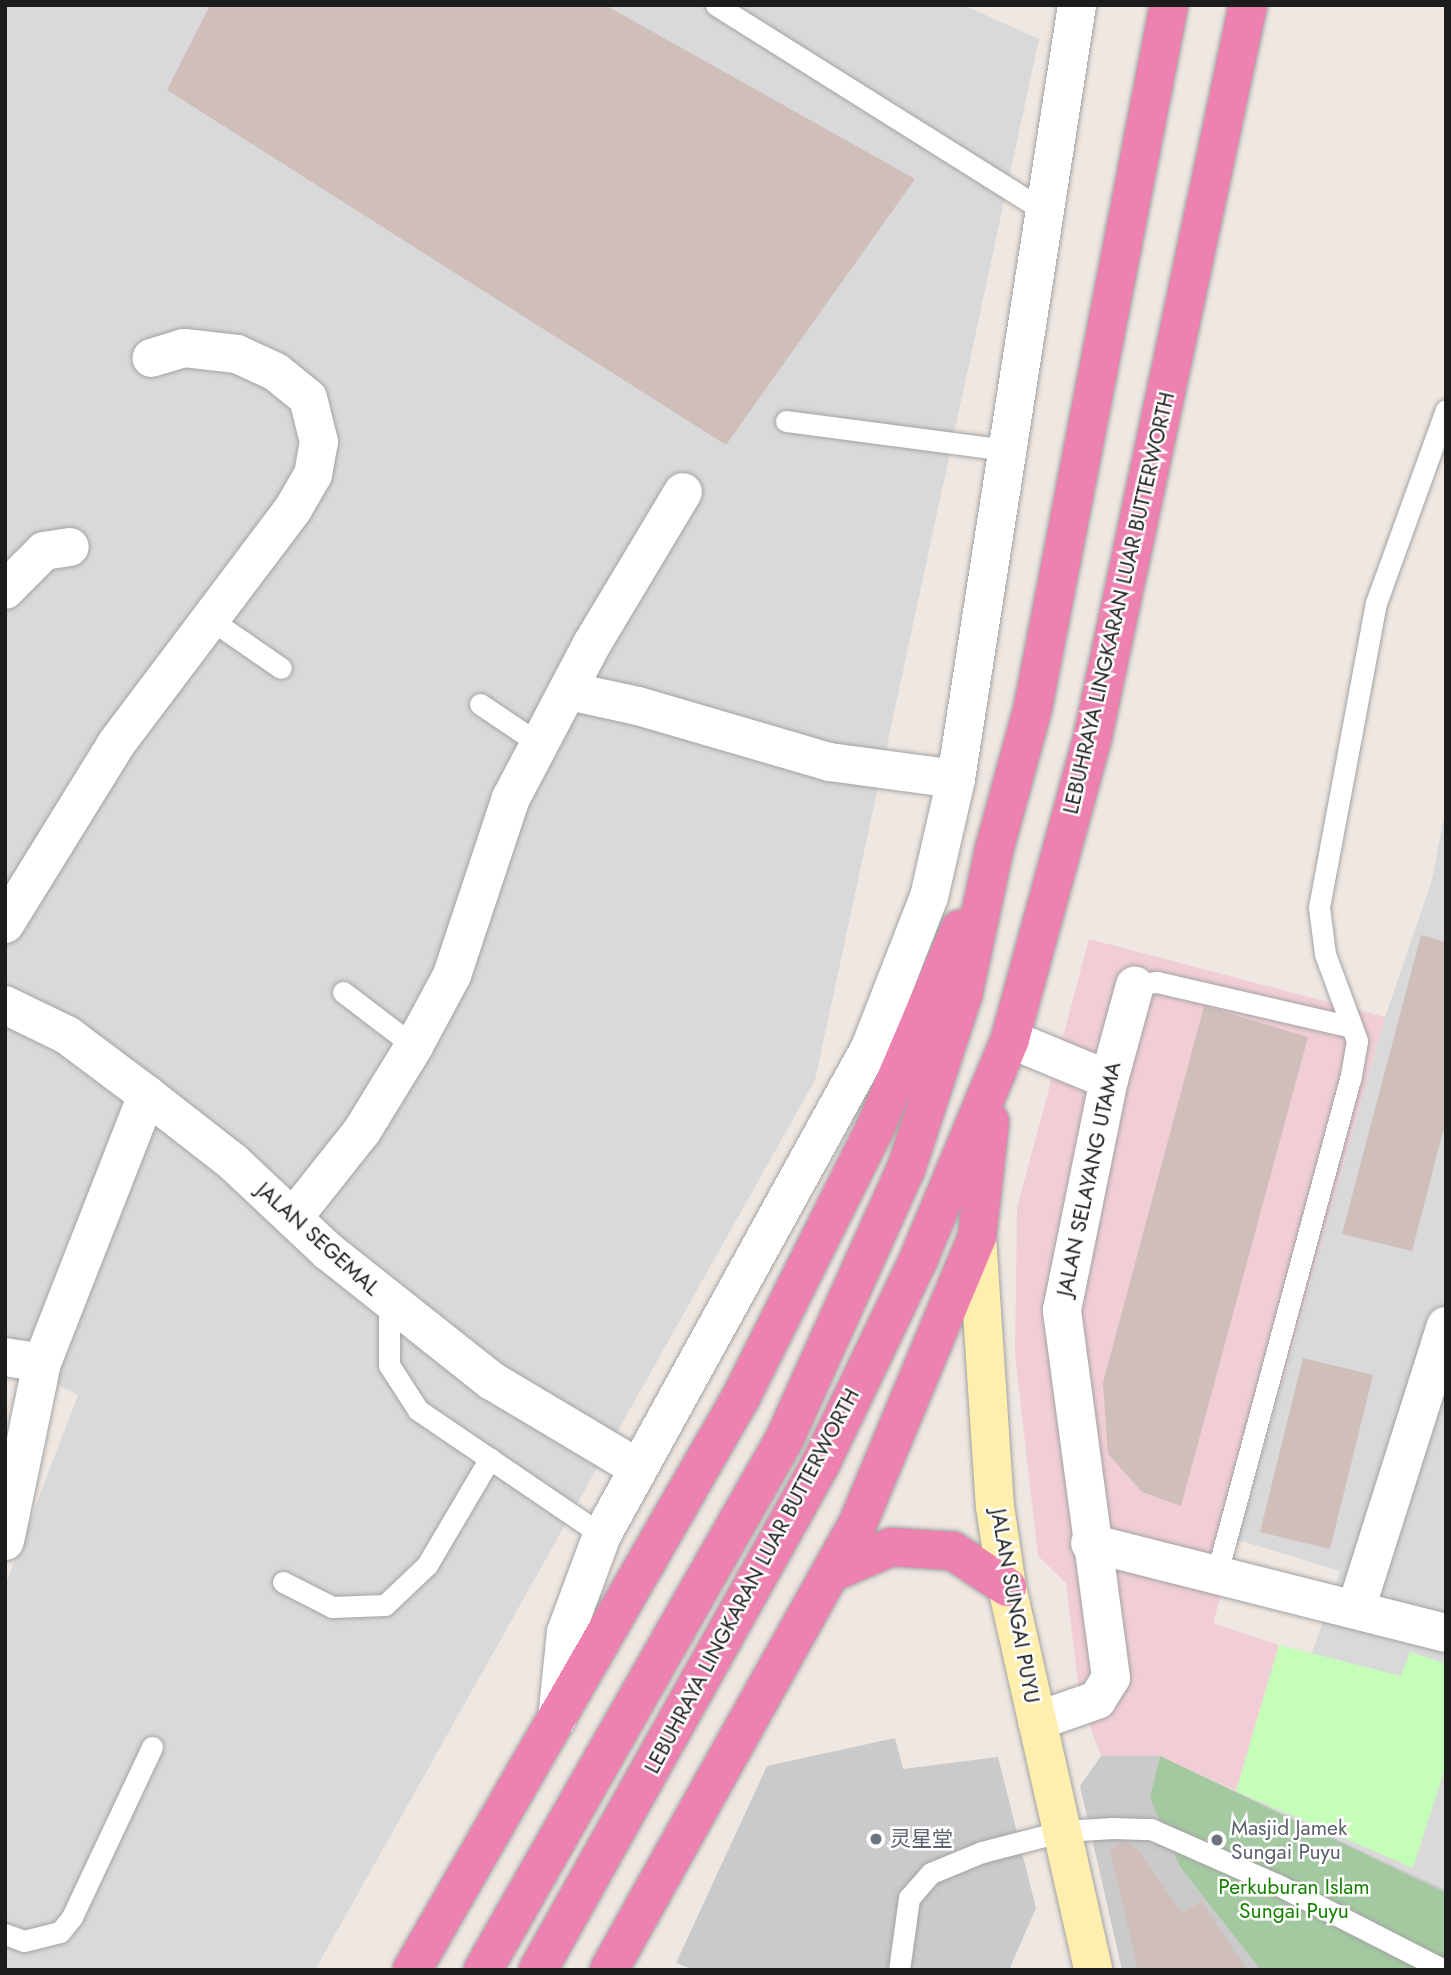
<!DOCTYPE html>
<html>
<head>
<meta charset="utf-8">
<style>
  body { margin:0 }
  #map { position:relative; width:1451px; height:1975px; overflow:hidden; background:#efe7e1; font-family:Jost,"Noto Sans SC",sans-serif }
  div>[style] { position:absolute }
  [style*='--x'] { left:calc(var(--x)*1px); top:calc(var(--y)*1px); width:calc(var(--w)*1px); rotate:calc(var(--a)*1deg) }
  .residential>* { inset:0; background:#dad9d9 }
  .commercial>* { inset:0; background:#f1ced5 }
  .religious>* { inset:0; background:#cacaca }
  .cemetery>* { inset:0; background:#a4c9a0 }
  .park>* { inset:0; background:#c4feb8 }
  .building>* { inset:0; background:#cfbeba }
  .roads { filter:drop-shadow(0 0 2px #a3a3a3) drop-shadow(0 0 2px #a3a3a3) }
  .service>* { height:21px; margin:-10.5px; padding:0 10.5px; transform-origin:10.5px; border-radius:10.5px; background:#fff }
  .minor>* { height:38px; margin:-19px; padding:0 19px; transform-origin:19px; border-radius:19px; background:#fff }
  .secondary>* { height:38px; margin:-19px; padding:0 19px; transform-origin:19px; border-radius:19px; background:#ffefae }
  .motorway>* { height:38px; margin:-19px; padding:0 19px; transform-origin:19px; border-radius:19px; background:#ed81af }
  .dots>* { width:19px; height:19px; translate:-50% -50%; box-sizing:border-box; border:4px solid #fff; border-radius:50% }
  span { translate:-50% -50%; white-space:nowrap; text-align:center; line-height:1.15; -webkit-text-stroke:5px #fff; paint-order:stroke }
  .street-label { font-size:21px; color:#1c1c1c }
  .worship-label { font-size:21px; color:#5b616d }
  .left { translate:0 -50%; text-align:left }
  .park-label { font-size:21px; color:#178202 }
  .frame { position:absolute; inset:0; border:7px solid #1c1c1c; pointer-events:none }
</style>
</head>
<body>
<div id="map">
  <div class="residential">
    <i style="clip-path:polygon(5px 5px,963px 5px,1039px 39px,815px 1080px,315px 1970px,5px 1970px,5px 1586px,78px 1395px,5px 1359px)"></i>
    <i style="clip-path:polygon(1446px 807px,1446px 1890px,1236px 1791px,1279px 1645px,1312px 1653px,1340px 1571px,1238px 1540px,1385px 1017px,1432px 880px)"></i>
  </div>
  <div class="commercial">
    <i style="clip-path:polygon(1089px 939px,1385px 1017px,1213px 1623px,1279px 1645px,1236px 1791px,1160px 1756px,1101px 1756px,1080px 1699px,1066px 1583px,1038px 1556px,1015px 1354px,1017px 1208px)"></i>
  </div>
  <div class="religious">
    <i style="clip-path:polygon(895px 1738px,903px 1769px,998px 1757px,1036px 1908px,1009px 1970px,694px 1970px,676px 1963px,767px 1766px)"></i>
    <i style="clip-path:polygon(1101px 1756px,1160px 1756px,1446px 1890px,1446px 1970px,1122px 1970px,1080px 1786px)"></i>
  </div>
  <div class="cemetery">
    <i style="clip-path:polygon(1160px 1756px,1446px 1893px,1446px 1970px,1261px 1970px,1181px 1868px,1150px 1798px)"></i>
  </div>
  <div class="park">
    <i style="clip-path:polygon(1279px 1645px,1401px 1676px,1410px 1652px,1446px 1664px,1446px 1765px,1413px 1868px,1236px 1791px)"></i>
  </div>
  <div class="building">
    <i style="clip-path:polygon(210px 5px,605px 5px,915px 179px,726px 445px,167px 90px)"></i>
    <i style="clip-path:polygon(1421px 935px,1446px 942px,1446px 1120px,1412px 1251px,1342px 1234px)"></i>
    <i style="clip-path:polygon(1204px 1006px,1308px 1037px,1181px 1506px,1142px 1492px,1108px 1454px,1103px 1383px)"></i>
    <i style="clip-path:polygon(1303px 1358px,1373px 1375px,1330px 1549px,1260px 1532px)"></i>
    <i style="clip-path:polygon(1125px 1841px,1139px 1850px,1182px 1914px,1201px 1901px,1247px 1970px,1138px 1970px,1110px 1850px)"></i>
  </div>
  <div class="roads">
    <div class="service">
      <i style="--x:716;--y:5;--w:388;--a:32.1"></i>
      <i style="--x:786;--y:421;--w:223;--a:7.5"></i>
      <i style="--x:210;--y:619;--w:86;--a:34.6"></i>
      <i style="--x:480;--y:704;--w:73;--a:33.9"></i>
      <i style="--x:1135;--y:985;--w:22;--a:-8"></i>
      <i style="--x:1157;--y:982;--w:200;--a:13"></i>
      <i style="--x:1352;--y:1027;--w:15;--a:70"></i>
      <i style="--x:1357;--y:1041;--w:39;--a:100"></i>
      <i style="--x:1350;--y:1079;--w:512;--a:105.07"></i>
      <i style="--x:343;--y:992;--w:89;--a:37.3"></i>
      <i style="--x:1352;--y:1027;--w:78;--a:-110.3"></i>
      <i style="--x:1325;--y:954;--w:47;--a:-97.3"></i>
      <i style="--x:1319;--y:907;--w:309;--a:-79.4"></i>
      <i style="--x:1376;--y:603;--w:205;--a:-70.1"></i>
      <i style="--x:389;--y:1302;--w:63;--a:90"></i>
      <i style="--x:389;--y:1365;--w:54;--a:57.2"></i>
      <i style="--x:418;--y:1410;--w:222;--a:34.2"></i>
      <i style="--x:283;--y:1582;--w:55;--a:27"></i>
      <i style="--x:332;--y:1607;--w:53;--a:-2.2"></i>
      <i style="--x:385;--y:1605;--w:58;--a:-43.6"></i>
      <i style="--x:427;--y:1565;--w:124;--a:-59.5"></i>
      <i style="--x:5;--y:1934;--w:20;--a:20"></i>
      <i style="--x:24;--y:1941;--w:37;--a:-14"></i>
      <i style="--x:60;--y:1932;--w:19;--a:-51"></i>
      <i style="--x:72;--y:1917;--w:188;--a:-64.8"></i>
      <i style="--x:899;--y:1970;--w:73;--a:-82.1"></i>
      <i style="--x:909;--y:1898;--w:33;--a:-49"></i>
      <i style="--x:931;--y:1873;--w:55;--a:-22.4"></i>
      <i style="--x:982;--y:1852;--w:84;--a:-14.5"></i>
      <i style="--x:1063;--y:1831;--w:50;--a:-3.4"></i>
      <i style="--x:1113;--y:1828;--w:38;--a:2"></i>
      <i style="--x:1151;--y:1829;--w:139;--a:23.8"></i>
      <i style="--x:1278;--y:1885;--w:186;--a:27.1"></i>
    </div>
    <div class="minor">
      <i style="--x:5;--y:590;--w:55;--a:-45"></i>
      <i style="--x:44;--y:551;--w:26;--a:-9"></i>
      <i style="--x:569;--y:691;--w:71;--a:12.3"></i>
      <i style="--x:638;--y:706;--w:200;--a:16.3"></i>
      <i style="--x:830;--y:762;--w:127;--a:7.7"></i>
      <i style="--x:5;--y:924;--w:211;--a:-58.3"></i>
      <i style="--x:116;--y:744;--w:294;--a:-53"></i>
      <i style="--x:293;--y:509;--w:39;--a:-60"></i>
      <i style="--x:313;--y:475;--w:34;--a:-80"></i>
      <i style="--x:319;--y:442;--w:45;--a:-104"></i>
      <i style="--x:308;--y:398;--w:41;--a:-140.9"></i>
      <i style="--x:276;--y:372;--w:43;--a:-155.2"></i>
      <i style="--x:237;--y:354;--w:53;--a:-173.5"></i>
      <i style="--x:184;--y:348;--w:34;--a:163"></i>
      <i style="--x:5;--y:1005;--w:69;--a:25.8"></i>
      <i style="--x:67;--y:1035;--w:100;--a:36.9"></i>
      <i style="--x:147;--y:1095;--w:109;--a:37.9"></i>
      <i style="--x:233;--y:1162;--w:132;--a:43.2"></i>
      <i style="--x:329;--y:1252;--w:208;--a:38.4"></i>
      <i style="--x:492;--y:1381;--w:168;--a:30.8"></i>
      <i style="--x:1010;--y:1039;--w:107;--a:22.5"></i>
      <i style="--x:293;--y:1218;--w:111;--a:-51.6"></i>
      <i style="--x:362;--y:1131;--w:100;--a:-58.5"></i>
      <i style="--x:414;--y:1046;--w:81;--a:-61.8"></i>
      <i style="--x:452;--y:975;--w:187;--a:-71.6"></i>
      <i style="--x:511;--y:798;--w:174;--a:-62.3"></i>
      <i style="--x:592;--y:644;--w:177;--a:-59.1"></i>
      <i style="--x:5;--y:1357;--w:37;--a:9"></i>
      <i style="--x:5;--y:1541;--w:182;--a:-78.3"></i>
      <i style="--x:42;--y:1363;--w:288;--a:-68.6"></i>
      <i style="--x:1090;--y:1543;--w:367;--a:14.2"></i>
      <i style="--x:1356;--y:1609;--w:297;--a:-72.4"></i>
      <i style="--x:557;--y:1719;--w:87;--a:-84.1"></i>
      <i style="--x:566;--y:1632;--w:103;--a:-69.6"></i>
      <i style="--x:602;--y:1535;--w:556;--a:-61.18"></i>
      <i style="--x:870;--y:1048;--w:162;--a:-68.7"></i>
      <i style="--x:929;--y:897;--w:121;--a:-77.1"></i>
      <i style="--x:956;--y:779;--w:783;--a:-81.11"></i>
      <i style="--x:1037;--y:1721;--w:64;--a:-19.3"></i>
      <i style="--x:1097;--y:1700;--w:26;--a:-58"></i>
      <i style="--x:1111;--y:1678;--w:371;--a:-97.6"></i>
      <i style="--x:1062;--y:1310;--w:235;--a:-78.5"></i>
      <i style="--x:1109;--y:1080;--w:98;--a:-74.7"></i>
    </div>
    <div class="secondary">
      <i style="--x:977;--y:1237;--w:270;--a:86.2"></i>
      <i style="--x:995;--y:1506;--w:82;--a:81.6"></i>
      <i style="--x:1007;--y:1587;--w:393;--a:77.3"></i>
    </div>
    <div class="motorway">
      <i style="--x:833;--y:1572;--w:63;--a:-23.3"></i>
      <i style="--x:891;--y:1547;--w:62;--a:3.7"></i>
      <i style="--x:953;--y:1551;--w:65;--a:33.7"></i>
      <i style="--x:412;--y:1970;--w:661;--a:-60.14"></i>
      <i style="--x:741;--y:1397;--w:303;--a:-63.5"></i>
      <i style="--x:876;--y:1126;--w:214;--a:-66.9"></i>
      <i style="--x:483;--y:1970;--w:610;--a:-60.41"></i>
      <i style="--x:784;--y:1440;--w:297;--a:-65.8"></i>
      <i style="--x:906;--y:1169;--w:183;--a:-71.9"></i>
      <i style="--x:963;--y:995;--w:148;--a:-77.9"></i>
      <i style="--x:994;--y:850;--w:148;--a:-74.7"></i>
      <i style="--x:1033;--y:707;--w:715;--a:-79.04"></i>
      <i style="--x:538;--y:1970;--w:581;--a:-60.83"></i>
      <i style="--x:821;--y:1463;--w:227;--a:-64.4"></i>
      <i style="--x:919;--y:1258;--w:237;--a:-67.4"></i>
      <i style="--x:1010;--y:1039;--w:310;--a:-74.7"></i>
      <i style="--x:1092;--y:740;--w:751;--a:-78.02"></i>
      <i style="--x:609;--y:1970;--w:512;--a:-60.88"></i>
      <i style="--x:858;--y:1523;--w:310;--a:-67.4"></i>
      <i style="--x:977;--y:1237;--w:116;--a:-83.6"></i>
    </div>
  </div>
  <div class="dots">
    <i style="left:876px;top:1839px;background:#6b7280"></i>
    <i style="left:1217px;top:1840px;background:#6b7280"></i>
  </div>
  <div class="street-label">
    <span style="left:1119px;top:603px;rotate:-77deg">LEBUHRAYA LINGKARAN LUAR BUTTERWORTH</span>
    <span style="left:1089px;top:1179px;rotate:-78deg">JALAN SELAYANG UTAMA</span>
    <span style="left:318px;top:1239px;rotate:42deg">JALAN SEGEMAL</span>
    <span style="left:752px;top:1581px;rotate:-62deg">LEBUHRAYA LINGKARAN LUAR BUTTERWORTH</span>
    <span style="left:1015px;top:1606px;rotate:80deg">JALAN SUNGAI PUYU</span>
  </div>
  <div class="worship-label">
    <span class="left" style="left:1231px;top:1840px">Masjid Jamek<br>Sungai Puyu</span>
    <span class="left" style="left:890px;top:1839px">灵星堂</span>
  </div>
  <div class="park-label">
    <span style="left:1294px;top:1899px">Perkuburan Islam<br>Sungai Puyu</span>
  </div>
  <div class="frame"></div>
</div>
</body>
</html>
